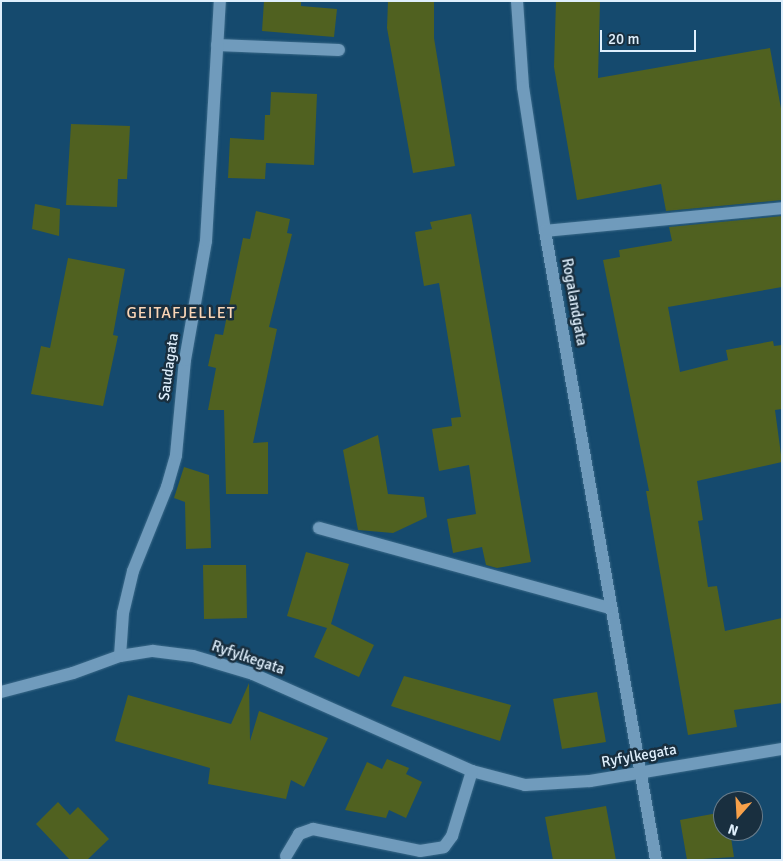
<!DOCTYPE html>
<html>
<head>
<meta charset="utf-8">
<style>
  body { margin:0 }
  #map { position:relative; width:783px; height:861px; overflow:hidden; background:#154a6e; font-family:Signika,sans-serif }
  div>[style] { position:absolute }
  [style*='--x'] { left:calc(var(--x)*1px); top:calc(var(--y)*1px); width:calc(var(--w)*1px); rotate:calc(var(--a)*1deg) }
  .building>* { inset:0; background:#506120 }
  .roads { filter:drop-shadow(0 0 1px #396888) drop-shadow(0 0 1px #396888) }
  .minor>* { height:12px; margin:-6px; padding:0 6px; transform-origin:6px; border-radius:6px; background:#709bbc }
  span { translate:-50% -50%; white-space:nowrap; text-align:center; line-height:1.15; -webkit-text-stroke:5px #192f3f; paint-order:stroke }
  .street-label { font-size:15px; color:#dfeffc }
  .neighbourhood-label { font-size:16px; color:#fbd6b6; letter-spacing:1px }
  .frame { position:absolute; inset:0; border:2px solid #dfeffc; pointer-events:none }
  .north { position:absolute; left:713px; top:791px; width:50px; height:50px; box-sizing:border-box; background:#192f3f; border:1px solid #687c8b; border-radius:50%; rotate:199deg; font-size:14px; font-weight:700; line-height:20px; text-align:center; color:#dfeffc }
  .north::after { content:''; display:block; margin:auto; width:18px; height:22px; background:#f8a14a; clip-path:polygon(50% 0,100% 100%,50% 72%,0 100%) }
  .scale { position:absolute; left:600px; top:30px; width:96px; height:22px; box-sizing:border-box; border:2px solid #dfeffc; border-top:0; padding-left:6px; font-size:15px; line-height:18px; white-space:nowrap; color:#dfeffc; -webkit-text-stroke:4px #192f3f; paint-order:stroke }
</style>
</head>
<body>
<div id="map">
  <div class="building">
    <i style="clip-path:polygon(264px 1px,301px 1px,301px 6px,337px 9px,334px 37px,262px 31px)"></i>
    <i style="clip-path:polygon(388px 1px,434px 1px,434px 38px,455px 166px,413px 173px,387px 28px)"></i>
    <i style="clip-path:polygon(556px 1px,600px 1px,598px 78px,770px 48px,782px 114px,782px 200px,666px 211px,661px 184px,577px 200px,554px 67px)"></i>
    <i style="clip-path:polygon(271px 92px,317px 94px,314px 165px,266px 163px,265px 179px,228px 178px,230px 138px,264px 140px,265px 115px,270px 115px)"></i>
    <i style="clip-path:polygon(71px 124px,130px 126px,127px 179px,118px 179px,117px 207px,66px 205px)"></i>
    <i style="clip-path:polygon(35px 204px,60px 209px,59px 236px,32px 229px)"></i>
    <i style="clip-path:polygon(256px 211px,290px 219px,287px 233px,292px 234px,269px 327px,277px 329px,253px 443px,268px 442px,268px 494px,226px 494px,224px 410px,208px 410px,216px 368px,208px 366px,215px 334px,223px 335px,243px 238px,250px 239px)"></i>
    <i style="clip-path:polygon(471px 214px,531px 562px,497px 568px,486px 565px,482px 547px,453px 553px,447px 519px,476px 514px,469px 465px,439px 471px,432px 429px,452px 426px,451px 418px,461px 417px,439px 283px,424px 286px,415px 232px,432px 229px,430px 222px)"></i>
    <i style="clip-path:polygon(782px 216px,782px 287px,668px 307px,680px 372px,728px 360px,726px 350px,773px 341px,774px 346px,782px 345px,782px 409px,775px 410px,782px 462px,697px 481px,703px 520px,698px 521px,708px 587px,717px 586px,725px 631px,782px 618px,782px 703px,734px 710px,737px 727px,688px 735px,646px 491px,649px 491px,603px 260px,620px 257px,619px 250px,672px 241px,669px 227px)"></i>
    <i style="clip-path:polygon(68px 258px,125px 269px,113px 335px,118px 336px,103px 406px,31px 394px,41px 346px,50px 348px)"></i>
    <i style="clip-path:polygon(378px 435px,388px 494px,424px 497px,427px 517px,393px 533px,358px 530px,343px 450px)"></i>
    <i style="clip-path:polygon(184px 467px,209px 475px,211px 548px,186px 549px,185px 502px,174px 498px)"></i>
    <i style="clip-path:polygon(306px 552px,349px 564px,331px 624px,374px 645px,359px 677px,314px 657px,327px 628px,287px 616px)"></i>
    <i style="clip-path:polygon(203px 565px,246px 565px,247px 618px,204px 619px)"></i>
    <i style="clip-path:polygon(404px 676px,511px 705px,500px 741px,391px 706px)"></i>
    <i style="clip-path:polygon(249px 683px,250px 741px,259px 711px,328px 738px,304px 787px,291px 780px,286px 799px,208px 784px,210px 768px,115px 741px,128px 695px,231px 724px)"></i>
    <i style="clip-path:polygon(597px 692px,606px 742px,562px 749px,553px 699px)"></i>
    <i style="clip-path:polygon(387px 759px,409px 768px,406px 774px,422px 782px,406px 818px,389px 810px,386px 818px,345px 810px,367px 762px,382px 769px)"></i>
    <i style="clip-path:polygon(58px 802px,70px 815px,78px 807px,109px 839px,87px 860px,70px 860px,36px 824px)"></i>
    <i style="clip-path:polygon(606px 806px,616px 860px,553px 860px,545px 817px)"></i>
    <i style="clip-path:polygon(723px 812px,723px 831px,730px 831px,734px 857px,687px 860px,680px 820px)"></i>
  </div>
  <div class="roads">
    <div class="minor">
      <i style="--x:517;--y:1;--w:86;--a:86"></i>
      <i style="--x:523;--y:87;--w:146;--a:81.3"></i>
      <i style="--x:545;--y:231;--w:639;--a:79.99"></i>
      <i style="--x:217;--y:45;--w:122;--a:2.3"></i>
      <i style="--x:545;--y:231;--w:238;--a:-5.5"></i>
      <i style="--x:319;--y:528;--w:302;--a:15.4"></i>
      <i style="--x:120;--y:656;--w:43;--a:-86"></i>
      <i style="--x:123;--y:613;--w:43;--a:-76.6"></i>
      <i style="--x:133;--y:571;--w:91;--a:-68"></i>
      <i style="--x:167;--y:487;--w:33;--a:-74"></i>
      <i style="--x:176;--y:455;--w:95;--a:-84.6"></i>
      <i style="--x:185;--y:360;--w:121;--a:-80"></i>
      <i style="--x:206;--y:241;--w:240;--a:-86.7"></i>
      <i style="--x:1;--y:692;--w:74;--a:-14.8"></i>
      <i style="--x:73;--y:673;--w:50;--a:-19.9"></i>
      <i style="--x:120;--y:656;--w:33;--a:-9"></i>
      <i style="--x:153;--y:651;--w:40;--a:7.1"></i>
      <i style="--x:193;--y:656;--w:63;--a:16.7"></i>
      <i style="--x:253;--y:674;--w:240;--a:23.9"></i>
      <i style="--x:472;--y:771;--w:55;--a:14.8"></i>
      <i style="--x:525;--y:785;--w:65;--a:-3.5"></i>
      <i style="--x:590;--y:781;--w:195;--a:-9.5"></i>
      <i style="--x:286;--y:856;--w:26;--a:-59"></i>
      <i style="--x:299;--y:834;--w:15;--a:-20"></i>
      <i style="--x:313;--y:829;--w:109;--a:11.6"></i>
      <i style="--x:420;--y:851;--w:24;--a:-9"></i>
      <i style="--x:444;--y:847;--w:14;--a:-54"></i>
      <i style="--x:452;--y:836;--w:68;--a:-72.9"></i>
    </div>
  </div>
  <div class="street-label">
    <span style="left:574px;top:302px;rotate:80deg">Rogalandgata</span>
    <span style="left:169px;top:367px;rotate:-82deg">Saudagata</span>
    <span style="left:248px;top:658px;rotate:19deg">Ryfylkegata</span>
    <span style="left:639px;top:756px;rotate:-10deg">Ryfylkegata</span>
  </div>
  <div class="neighbourhood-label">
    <span style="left:181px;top:313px">GEITAFJELLET</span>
  </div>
  <div class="frame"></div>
  <div class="north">N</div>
  <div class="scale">20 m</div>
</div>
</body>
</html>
